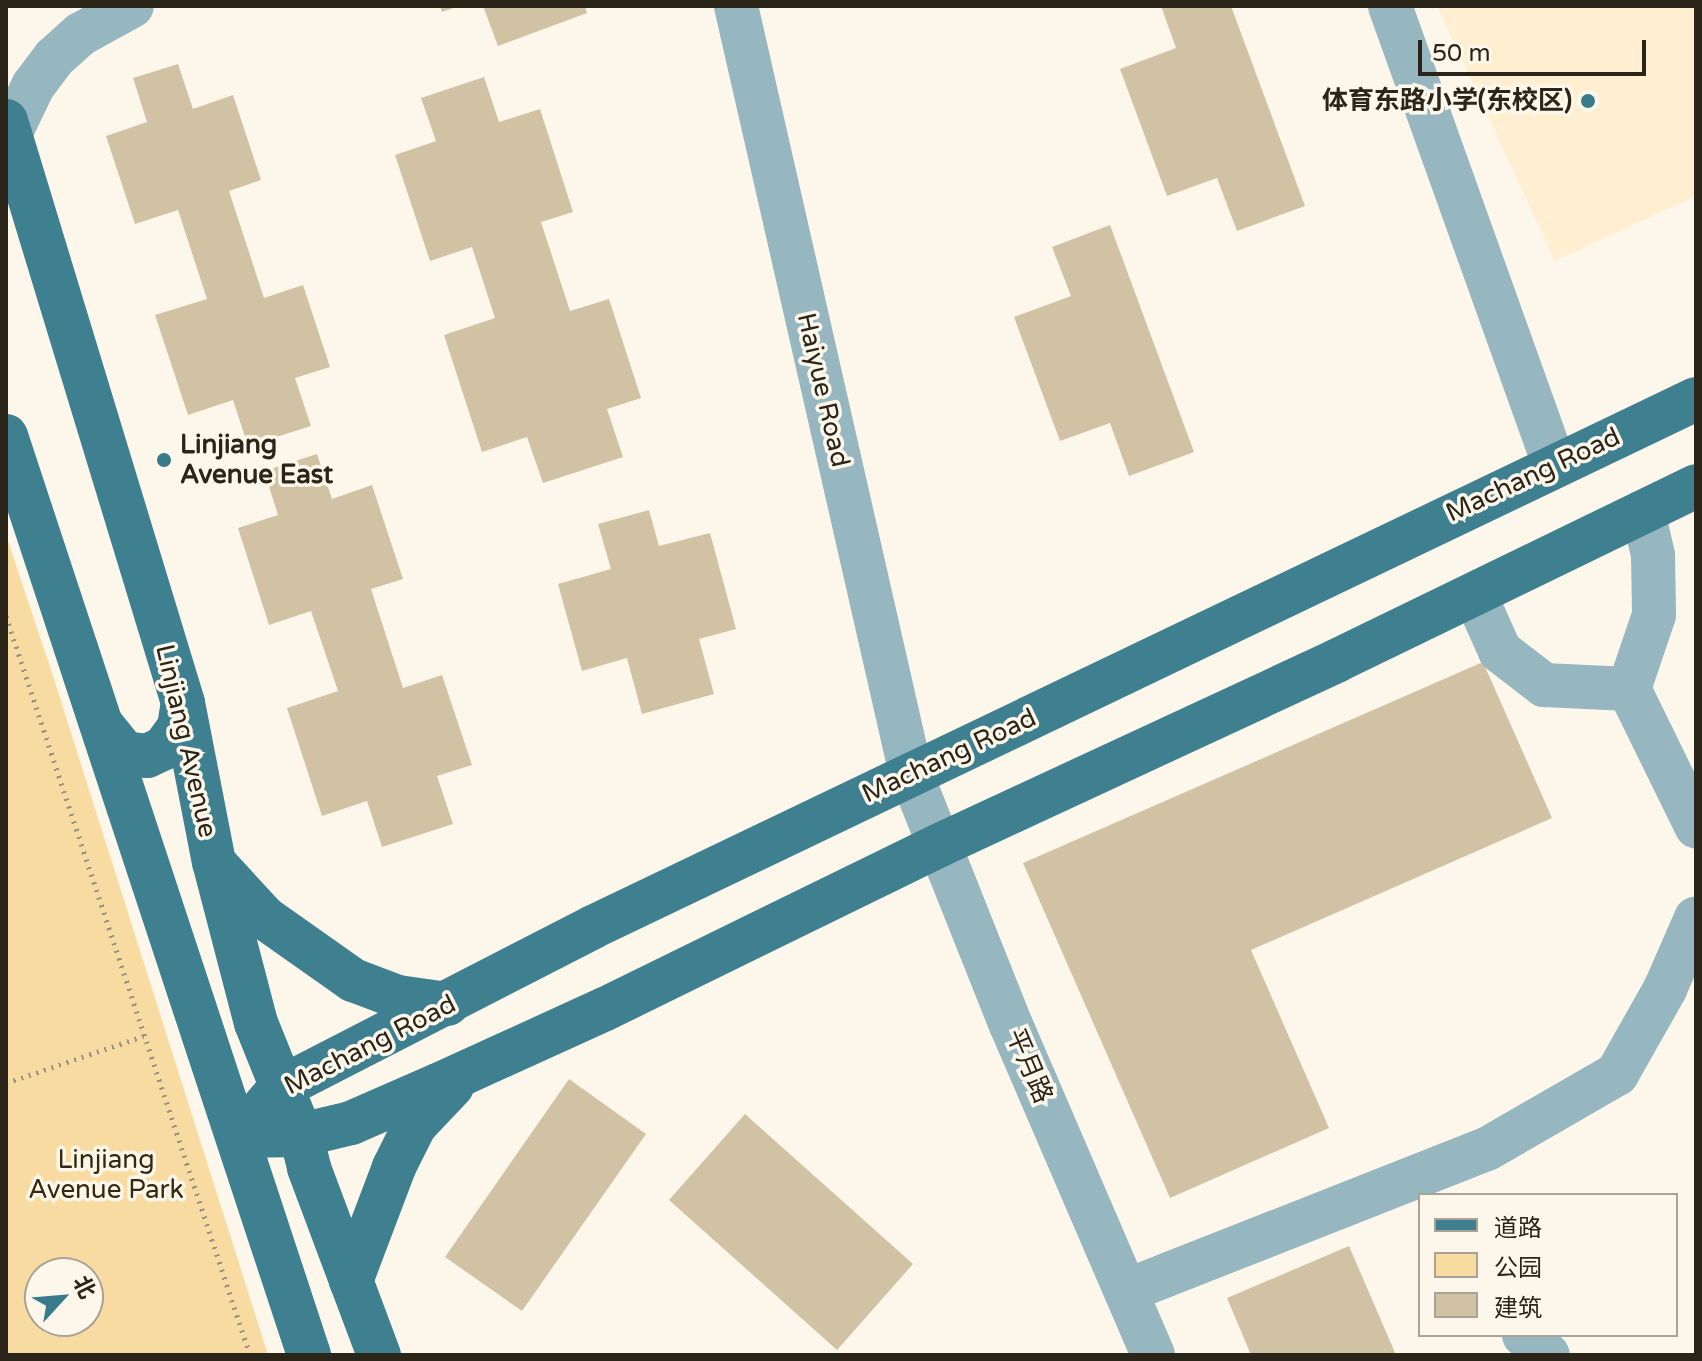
<!DOCTYPE html>
<html>
<head>
<meta charset="utf-8">
<style>
  body { margin:0 }
  #map { position:relative; width:1702px; height:1361px; overflow:hidden; background:#fdf7eb; font-family:"Varela Round","Noto Sans SC",sans-serif }
  div>[style] { position:absolute }
  [style*='--x'] { left:calc(var(--x)*1px); top:calc(var(--y)*1px); width:calc(var(--w)*1px); rotate:calc(var(--a)*1deg) }
  .built>* { inset:0; background:#ffefd0 }
  .green>* { inset:0; background:#f8dba1 }
  .building>* { inset:0; background:#d1c2a3 }
  .path>* { height:5px; margin-top:-2.5px; transform-origin:0; background:repeating-linear-gradient(90deg,#999387 0 2px,transparent 0 8px) }
  .minor>* { height:44px; margin:-22px; padding:0 22px; transform-origin:22px; border-radius:22px; background:#96b7c0 }
  .major>* { height:44px; margin:-22px; padding:0 22px; transform-origin:22px; border-radius:22px; background:#3e8090 }
  .dots>* { width:22px; height:22px; translate:-50% -50%; box-sizing:border-box; border:4px solid #fdf7eb; border-radius:50% }
  span { translate:-50% -50%; white-space:nowrap; text-align:center; line-height:1.15; -webkit-text-stroke:7px #fdf7eb; paint-order:stroke }
  .poi-label { font-size:26px; color:#2b2519; font-weight:700 }
  .right { translate:-100% -50%; text-align:right }
  .left { translate:0 -50%; text-align:left }
  .street-label { font-size:26px; color:#2b2519 }
  .park-label { font-size:26px; color:#35280d }
  .frame { position:absolute; inset:0; border:8px solid #2b2519; pointer-events:none }
  .legend { position:absolute; left:1418px; top:1193px; width:260px; height:144px; box-sizing:border-box; background:#fdf7eb; border:2px solid #a9a397; margin:0; padding:10px 14px; list-style:none; font-size:24px; color:#2b2519 }
  .legend li { display:flex; align-items:center; gap:16px; height:40px }
  .legend b { width:40px; border:2px solid #a9a397 }
  .north { position:absolute; left:24px; top:1257px; width:80px; height:80px; box-sizing:border-box; background:#fdf7eb; border:2px solid #a9a397; border-radius:50%; rotate:64deg; font-size:22px; font-weight:700; line-height:32px; text-align:center; color:#2b2519 }
  .north::after { content:''; display:block; margin:auto; width:28px; height:36px; background:#387b8b; clip-path:polygon(50% 0,100% 100%,50% 72%,0 100%) }
  .scale { position:absolute; left:1418px; top:40px; width:228px; height:36px; box-sizing:border-box; border:4px solid #2b2519; border-top:0; padding-left:10px; font-size:24px; line-height:28px; white-space:nowrap; color:#2b2519; -webkit-text-stroke:6px #fdf7eb; paint-order:stroke }
</style>
</head>
<body>
<div id="map">
  <div class="built">
    <i style="clip-path:polygon(1437px 6px,1696px 6px,1696px 196px,1555px 261px)"></i>
  </div>
  <div class="green">
    <i style="clip-path:polygon(evenodd,6px 535px,55px 682px,268px 1355px,6px 1355px,6px 535px,40px 1273px,88px 1273px,88px 1321px,40px 1321px,40px 1273px)"></i>
  </div>
  <div class="building">
    <i style="clip-path:polygon(440px 6px,459px 6px,442px 12px)"></i>
    <i style="clip-path:polygon(483px 6px,585px 6px,587px 13px,498px 46px)"></i>
    <i style="clip-path:polygon(1161px 6px,1231px 6px,1305px 206px,1237px 231px,1217px 178px,1167px 196px,1120px 69px,1176px 48px)"></i>
    <i style="clip-path:polygon(178px 64px,193px 109px,233px 95px,261px 180px,229px 191px,264px 298px,303px 285px,330px 367px,295px 378px,311px 426px,248px 446px,233px 400px,188px 415px,155px 315px,207px 299px,178px 210px,135px 224px,106px 136px,147px 122px,133px 78px)"></i>
    <i style="clip-path:polygon(484px 77px,499px 122px,540px 109px,573px 212px,541px 222px,570px 311px,609px 299px,641px 398px,607px 409px,623px 457px,543px 483px,527px 437px,482px 452px,444px 335px,495px 318px,472px 247px,430px 261px,395px 155px,436px 141px,421px 98px)"></i>
    <i style="clip-path:polygon(1110px 225px,1194px 452px,1129px 476px,1110px 423px,1060px 441px,1014px 317px,1071px 296px,1052px 247px)"></i>
    <i style="clip-path:polygon(317px 454px,332px 499px,372px 485px,403px 579px,371px 589px,403px 688px,442px 675px,472px 765px,437px 776px,453px 824px,382px 847px,367px 801px,322px 816px,287px 708px,338px 691px,311px 611px,269px 625px,238px 528px,278px 515px,264px 471px)"></i>
    <i style="clip-path:polygon(649px 510px,659px 546px,710px 533px,736px 629px,699px 639px,714px 694px,642px 714px,627px 658px,582px 671px,558px 584px,611px 569px,598px 524px)"></i>
    <i style="clip-path:polygon(1483px 662px,1552px 818px,1251px 950px,1329px 1128px,1170px 1198px,1023px 863px)"></i>
    <i style="clip-path:polygon(569px 1079px,646px 1134px,522px 1311px,445px 1257px)"></i>
    <i style="clip-path:polygon(745px 1114px,913px 1264px,837px 1350px,669px 1200px)"></i>
    <i style="clip-path:polygon(1349px 1246px,1396px 1355px,1251px 1355px,1227px 1298px)"></i>
  </div>
  <div class="path">
    <i style="--x:6;--y:616;--w:778;--a:71.73"></i>
    <i style="--x:6;--y:1083;--w:145;--a:-18.9"></i>
  </div>
  <div class="minor">
    <i style="--x:736;--y:6;--w:788;--a:77.16"></i>
    <i style="--x:911;--y:774;--w:270;--a:68.3"></i>
    <i style="--x:1011;--y:1025;--w:359;--a:66.7"></i>
    <i style="--x:1390;--y:6;--w:487;--a:70.3"></i>
    <i style="--x:10;--y:134;--w:53;--a:-64.4"></i>
    <i style="--x:33;--y:86;--w:35;--a:-53"></i>
    <i style="--x:54;--y:58;--w:36;--a:-42"></i>
    <i style="--x:81;--y:34;--w:58;--a:-28.8"></i>
    <i style="--x:1643;--y:512;--w:44;--a:76.9"></i>
    <i style="--x:1653;--y:555;--w:60;--a:89"></i>
    <i style="--x:1654;--y:615;--w:78;--a:108.7"></i>
    <i style="--x:1629;--y:689;--w:153;--a:63.9"></i>
    <i style="--x:1475;--y:595;--w:61;--a:65.9"></i>
    <i style="--x:1500;--y:651;--w:56;--a:37.7"></i>
    <i style="--x:1544;--y:685;--w:85;--a:2.7"></i>
    <i style="--x:1126;--y:1291;--w:388;--a:-21.5"></i>
    <i style="--x:1487;--y:1149;--w:150;--a:-30"></i>
    <i style="--x:1617;--y:1074;--w:98;--a:-60.5"></i>
    <i style="--x:1665;--y:989;--w:77;--a:-66.4"></i>
    <i style="--x:1524;--y:1335;--w:31;--a:40"></i>
  </div>
  <div class="major">
    <i style="--x:6;--y:121;--w:608;--a:73.08"></i>
    <i style="--x:183;--y:703;--w:162;--a:79"></i>
    <i style="--x:214;--y:862;--w:166;--a:75.4"></i>
    <i style="--x:256;--y:1023;--w:121;--a:68.1"></i>
    <i style="--x:301;--y:1135;--w:34;--a:76"></i>
    <i style="--x:309;--y:1168;--w:200;--a:69.5"></i>
    <i style="--x:6;--y:436;--w:968;--a:71.75"></i>
    <i style="--x:102;--y:725;--w:36;--a:51"></i>
    <i style="--x:125;--y:753;--w:22;--a:8"></i>
    <i style="--x:147;--y:756;--w:19;--a:-25"></i>
    <i style="--x:164;--y:748;--w:26;--a:-54"></i>
    <i style="--x:179;--y:727;--w:24;--a:-81"></i>
    <i style="--x:217;--y:866;--w:71;--a:47.3"></i>
    <i style="--x:265;--y:918;--w:108;--a:35.2"></i>
    <i style="--x:353;--y:980;--w:48;--a:20.7"></i>
    <i style="--x:398;--y:997;--w:50;--a:8"></i>
    <i style="--x:239;--y:1136;--w:63;--a:-49.5"></i>
    <i style="--x:280;--y:1088;--w:352;--a:-27.2"></i>
    <i style="--x:593;--y:927;--w:1223;--a:-25.58"></i>
    <i style="--x:239;--y:1136;--w:62;--a:-0.9"></i>
    <i style="--x:301;--y:1135;--w:51;--a:-13.5"></i>
    <i style="--x:351;--y:1123;--w:95;--a:-23.6"></i>
    <i style="--x:438;--y:1085;--w:183;--a:-24.5"></i>
    <i style="--x:605;--y:1009;--w:373;--a:-26.1"></i>
    <i style="--x:940;--y:845;--w:437;--a:-24.9"></i>
    <i style="--x:1336;--y:661;--w:400;--a:-25.9"></i>
    <i style="--x:351;--y:1281;--w:122;--a:-69.3"></i>
    <i style="--x:394;--y:1167;--w:47;--a:-63.4"></i>
    <i style="--x:415;--y:1125;--w:54;--a:-46.5"></i>
  </div>
  <div class="dots">
    <i style="left:1588px;top:101px;background:#387b8b"></i>
    <i style="left:164px;top:460px;background:#387b8b"></i>
  </div>
  <div class="poi-label">
    <span class="right" style="left:1572px;top:101px">体育东路小学(东校区)</span>
    <span class="left" style="left:180px;top:460px">Linjiang<br>Avenue East</span>
  </div>
  <div class="street-label">
    <span style="left:823px;top:390px;rotate:77deg">Haiyue Road</span>
    <span style="left:1533px;top:475px;rotate:-25deg">Machang Road</span>
    <span style="left:186px;top:741px;rotate:77deg">Linjiang Avenue</span>
    <span style="left:949px;top:756px;rotate:-25deg">Machang Road</span>
    <span style="left:370px;top:1045px;rotate:-27deg">Machang Road</span>
    <span style="left:1029px;top:1066px;rotate:67deg">平月路</span>
  </div>
  <div class="park-label">
    <span style="left:106px;top:1175px">Linjiang<br>Avenue Park</span>
  </div>
  <div class="frame"></div>
  <ul class="legend">
  <li><b style="height:10px;background:#3e8090"></b>道路</li>
  <li><b style="height:22px;background:#f8dba1"></b>公园</li>
  <li><b style="height:22px;background:#d1c2a3"></b>建筑</li>
  </ul>
  <div class="north">北</div>
  <div class="scale">50 m</div>
</div>
</body>
</html>
